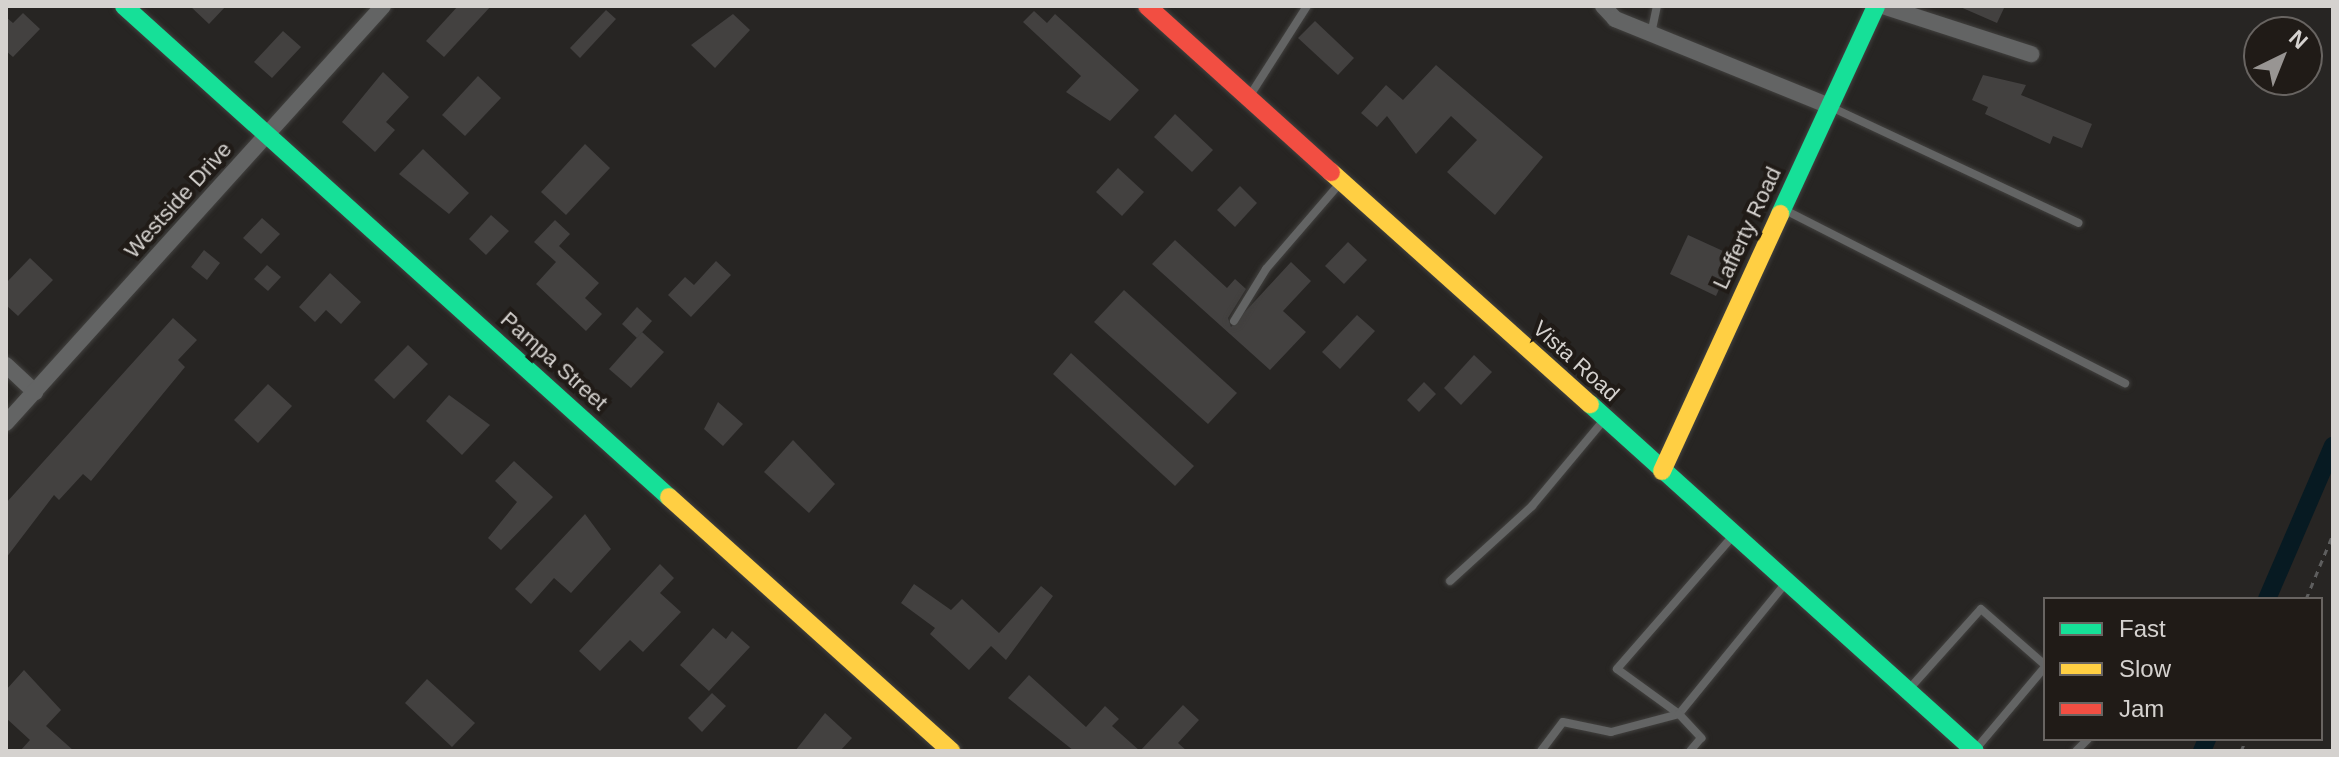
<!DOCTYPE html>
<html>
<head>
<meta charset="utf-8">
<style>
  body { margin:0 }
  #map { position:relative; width:2339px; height:757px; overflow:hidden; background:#272523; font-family:Arial,sans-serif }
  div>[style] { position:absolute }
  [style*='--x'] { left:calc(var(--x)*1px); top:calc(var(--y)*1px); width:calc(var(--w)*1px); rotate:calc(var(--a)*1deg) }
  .canal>* { height:18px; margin:-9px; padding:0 9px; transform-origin:9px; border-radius:9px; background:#071a22 }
  .building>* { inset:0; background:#434140 }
  .path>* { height:3px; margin-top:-1.5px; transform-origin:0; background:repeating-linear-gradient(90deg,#5e5e5e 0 6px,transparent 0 12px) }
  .roads { filter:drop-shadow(0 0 2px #42413f) drop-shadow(0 0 2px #42413f) }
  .lane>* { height:8px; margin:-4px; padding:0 4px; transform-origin:4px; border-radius:4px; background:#636464 }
  .street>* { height:16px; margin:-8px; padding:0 8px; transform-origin:8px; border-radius:8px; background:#636464 }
  .fast>* { height:18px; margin:-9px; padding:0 9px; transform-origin:9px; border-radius:9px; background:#16e098 }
  .slow>* { height:18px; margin:-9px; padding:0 9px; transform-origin:9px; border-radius:9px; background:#ffcf43 }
  .jam>* { height:18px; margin:-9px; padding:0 9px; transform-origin:9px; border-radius:9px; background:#f24e42 }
  span { translate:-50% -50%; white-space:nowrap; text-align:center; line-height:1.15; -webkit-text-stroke:8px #201b17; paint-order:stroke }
  .street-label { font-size:22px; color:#d5d2cf }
  .frame { position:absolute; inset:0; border:8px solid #d5d2cf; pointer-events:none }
  .legend { position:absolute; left:2043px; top:597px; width:280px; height:144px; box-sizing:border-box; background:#201b17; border:2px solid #686461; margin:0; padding:10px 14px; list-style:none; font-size:24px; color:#d5d2cf }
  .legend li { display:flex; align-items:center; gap:16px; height:40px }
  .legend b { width:40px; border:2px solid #686461 }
  .north { position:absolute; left:2243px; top:16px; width:80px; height:80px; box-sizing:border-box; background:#201b17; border:2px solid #686461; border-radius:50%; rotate:43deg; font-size:22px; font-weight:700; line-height:32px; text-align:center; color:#d5d2cf }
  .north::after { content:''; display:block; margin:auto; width:28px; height:36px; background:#989593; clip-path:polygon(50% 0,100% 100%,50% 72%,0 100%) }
</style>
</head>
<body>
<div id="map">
  <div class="canal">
    <i style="--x:2267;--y:599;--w:167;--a:-66.7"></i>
    <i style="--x:2202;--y:751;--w:13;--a:-67"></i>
  </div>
  <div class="building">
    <i style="clip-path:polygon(190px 6px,226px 6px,209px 24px)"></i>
    <i style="clip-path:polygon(458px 6px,491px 6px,444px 57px,426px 41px)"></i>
    <i style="clip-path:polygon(1958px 6px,2005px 6px,1997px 23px)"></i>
    <i style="clip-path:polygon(606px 10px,616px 19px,580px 58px,570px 48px)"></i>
    <i style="clip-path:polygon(1034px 11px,1047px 23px,1055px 14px,1139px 90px,1110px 121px,1066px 92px,1081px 76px,1023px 22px)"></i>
    <i style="clip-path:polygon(23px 13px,40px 29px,13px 57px,6px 51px,6px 17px,13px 23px)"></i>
    <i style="clip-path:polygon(733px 14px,750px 30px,715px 68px,691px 45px)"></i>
    <i style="clip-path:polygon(1315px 21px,1354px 58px,1338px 75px,1298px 38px)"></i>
    <i style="clip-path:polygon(283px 31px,301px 47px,272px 78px,254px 62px)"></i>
    <i style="clip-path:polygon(1436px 65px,1543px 157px,1495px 215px,1447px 172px,1477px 140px,1451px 116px,1416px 154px,1387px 116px,1377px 127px,1361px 113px,1386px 85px,1403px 100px)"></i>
    <i style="clip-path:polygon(383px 72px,409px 97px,386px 122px,395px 130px,375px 152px,342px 122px)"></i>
    <i style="clip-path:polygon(1983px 75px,2026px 85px,2021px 95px,2092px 124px,2082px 148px,2053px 136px,2050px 144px,1985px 114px,1988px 107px,1972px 100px)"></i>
    <i style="clip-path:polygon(478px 76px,501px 98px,465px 136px,442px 115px)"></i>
    <i style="clip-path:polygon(1175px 114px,1213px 150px,1192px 172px,1154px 137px)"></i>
    <i style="clip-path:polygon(585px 144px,610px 168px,566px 215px,541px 192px)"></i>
    <i style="clip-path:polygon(423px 149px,469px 193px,449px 214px,399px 174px)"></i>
    <i style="clip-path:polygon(1118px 168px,1144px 192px,1122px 216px,1096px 192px)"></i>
    <i style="clip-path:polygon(1240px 186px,1257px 203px,1235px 227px,1217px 210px)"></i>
    <i style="clip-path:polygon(491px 215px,509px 231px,486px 255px,469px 239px)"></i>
    <i style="clip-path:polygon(262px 218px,280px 234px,261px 254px,243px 238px)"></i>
    <i style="clip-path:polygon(555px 220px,570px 234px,559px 246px,599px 283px,585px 298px,602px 314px,586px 331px,536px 284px,556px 262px,534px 242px)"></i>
    <i style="clip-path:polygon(1688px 235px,1734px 256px,1716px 296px,1670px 274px)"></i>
    <i style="clip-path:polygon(1175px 240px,1227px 288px,1235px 279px,1246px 289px,1228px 318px,1231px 327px,1291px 262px,1311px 281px,1283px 311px,1306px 332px,1270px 370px,1152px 264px)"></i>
    <i style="clip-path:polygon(1348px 242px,1367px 260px,1344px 284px,1325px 266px)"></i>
    <i style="clip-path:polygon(204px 250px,220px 263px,207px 280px,191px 267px)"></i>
    <i style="clip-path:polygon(30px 258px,53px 280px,18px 316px,6px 305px,6px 283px)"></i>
    <i style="clip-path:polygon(716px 261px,731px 275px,691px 317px,668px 295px,685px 277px,694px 285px)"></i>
    <i style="clip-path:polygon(267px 265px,281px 277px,268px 291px,254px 279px)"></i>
    <i style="clip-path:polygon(330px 273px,361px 302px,341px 324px,326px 310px,315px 322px,299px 307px)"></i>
    <i style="clip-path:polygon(1124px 290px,1237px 393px,1208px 424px,1094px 322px)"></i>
    <i style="clip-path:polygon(637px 307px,652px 321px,637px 338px,622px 324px)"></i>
    <i style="clip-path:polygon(1357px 315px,1375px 331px,1340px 369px,1322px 352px)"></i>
    <i style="clip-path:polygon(173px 318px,197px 340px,178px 360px,185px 367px,91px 481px,83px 474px,59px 500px,54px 495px,6px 558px,6px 503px)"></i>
    <i style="clip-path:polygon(642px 332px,664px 352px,631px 388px,609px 369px)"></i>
    <i style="clip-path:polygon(408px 345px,428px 364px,394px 399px,374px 380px)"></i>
    <i style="clip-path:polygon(1071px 353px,1194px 466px,1175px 486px,1053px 374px)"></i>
    <i style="clip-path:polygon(1474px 355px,1492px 372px,1461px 405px,1444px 388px)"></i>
    <i style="clip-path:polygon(1424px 382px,1436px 394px,1419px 412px,1407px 400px)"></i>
    <i style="clip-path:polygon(268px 384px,292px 406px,258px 443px,234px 420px)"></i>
    <i style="clip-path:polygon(449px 395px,490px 425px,462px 455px,426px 421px)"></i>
    <i style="clip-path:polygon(718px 402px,743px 424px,723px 446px,704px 429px)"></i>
    <i style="clip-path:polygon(793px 440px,835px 484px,809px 513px,764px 472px)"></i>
    <i style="clip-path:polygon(514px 461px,553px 497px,501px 550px,488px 538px,517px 502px,495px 481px)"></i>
    <i style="clip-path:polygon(585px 514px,611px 549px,571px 593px,554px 578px,531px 604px,515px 589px)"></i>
    <i style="clip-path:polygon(660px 564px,674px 578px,660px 593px,681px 612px,643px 652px,630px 640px,600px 671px,579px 651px)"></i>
    <i style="clip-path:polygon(914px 584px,951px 610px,962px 599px,999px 633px,1041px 586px,1053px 596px,1006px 660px,991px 646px,969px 670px,930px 634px,935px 628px,901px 603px)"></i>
    <i style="clip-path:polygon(713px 628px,726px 639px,732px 631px,750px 647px,709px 691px,680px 665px)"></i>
    <i style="clip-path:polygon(24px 670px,61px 710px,46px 726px,74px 751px,20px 751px,30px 740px,6px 718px,6px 690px)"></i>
    <i style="clip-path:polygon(1029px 675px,1086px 727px,1105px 706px,1119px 719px,1112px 726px,1140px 751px,1183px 705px,1199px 720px,1178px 743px,1187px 751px,1074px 751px,1008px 698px)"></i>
    <i style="clip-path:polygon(427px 679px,475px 723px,452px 747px,405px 703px)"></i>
    <i style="clip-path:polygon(712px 693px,726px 706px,702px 732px,688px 718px)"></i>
    <i style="clip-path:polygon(825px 713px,852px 738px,840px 751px,795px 751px)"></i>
  </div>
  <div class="path">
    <i style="--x:2306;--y:599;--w:70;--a:-67.4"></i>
    <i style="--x:2241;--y:751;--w:13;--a:-67"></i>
  </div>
  <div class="roads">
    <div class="lane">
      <i style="--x:1651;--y:34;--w:29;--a:-78"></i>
      <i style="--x:1249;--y:97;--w:108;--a:-57.5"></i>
      <i style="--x:1833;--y:108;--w:271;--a:25.1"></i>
      <i style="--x:1783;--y:209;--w:384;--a:27"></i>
      <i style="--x:1234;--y:321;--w:61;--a:-58.4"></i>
      <i style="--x:1266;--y:269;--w:115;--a:-49.2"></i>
      <i style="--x:1732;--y:537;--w:175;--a:131.1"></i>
      <i style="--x:1617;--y:669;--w:77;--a:36"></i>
      <i style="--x:1679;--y:714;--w:168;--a:-50.8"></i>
      <i style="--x:1450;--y:581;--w:111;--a:-42.4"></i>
      <i style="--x:1532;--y:506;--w:112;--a:-50.1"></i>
      <i style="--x:1910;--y:688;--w:106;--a:-48.1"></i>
      <i style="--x:1981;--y:609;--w:85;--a:41.2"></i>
      <i style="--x:1975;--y:750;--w:109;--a:-49.9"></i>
      <i style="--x:1541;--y:751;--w:36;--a:-53"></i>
      <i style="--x:1563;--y:722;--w:49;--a:11.8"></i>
      <i style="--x:1611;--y:732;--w:70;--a:-14.8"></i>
      <i style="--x:1679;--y:714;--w:33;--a:47"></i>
      <i style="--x:1701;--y:738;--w:17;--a:130"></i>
      <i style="--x:2076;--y:751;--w:17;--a:-45"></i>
    </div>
    <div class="street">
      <i style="--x:1603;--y:6;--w:18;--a:47"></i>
      <i style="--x:1615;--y:19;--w:231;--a:22.1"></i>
      <i style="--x:1883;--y:6;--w:156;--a:18"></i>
      <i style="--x:6;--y:365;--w:40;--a:43"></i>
      <i style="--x:6;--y:423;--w:562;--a:-47.88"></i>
    </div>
    <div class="fast">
      <i style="--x:124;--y:6;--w:734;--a:42.02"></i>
      <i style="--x:1780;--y:214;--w:229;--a:-65.2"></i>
      <i style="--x:1590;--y:404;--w:518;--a:42.03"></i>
    </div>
    <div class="slow">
      <i style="--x:1331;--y:172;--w:348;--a:41.9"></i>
      <i style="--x:1662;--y:471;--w:283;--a:-65.3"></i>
      <i style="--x:669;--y:497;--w:380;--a:42"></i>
    </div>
    <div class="jam">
      <i style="--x:1147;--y:6;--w:248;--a:42.1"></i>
    </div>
  </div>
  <div class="street-label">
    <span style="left:178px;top:200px;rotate:-48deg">Westside Drive</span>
    <span style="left:1747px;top:228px;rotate:-65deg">Lafferty Road</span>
    <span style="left:554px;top:361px;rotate:42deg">Pampa Street</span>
    <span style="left:1576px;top:361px;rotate:42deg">Vista Road</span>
  </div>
  <div class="frame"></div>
  <ul class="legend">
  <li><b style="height:10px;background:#16e098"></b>Fast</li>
  <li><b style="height:10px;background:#ffcf43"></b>Slow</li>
  <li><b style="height:10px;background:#f24e42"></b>Jam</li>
  </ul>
  <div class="north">N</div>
</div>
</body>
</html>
